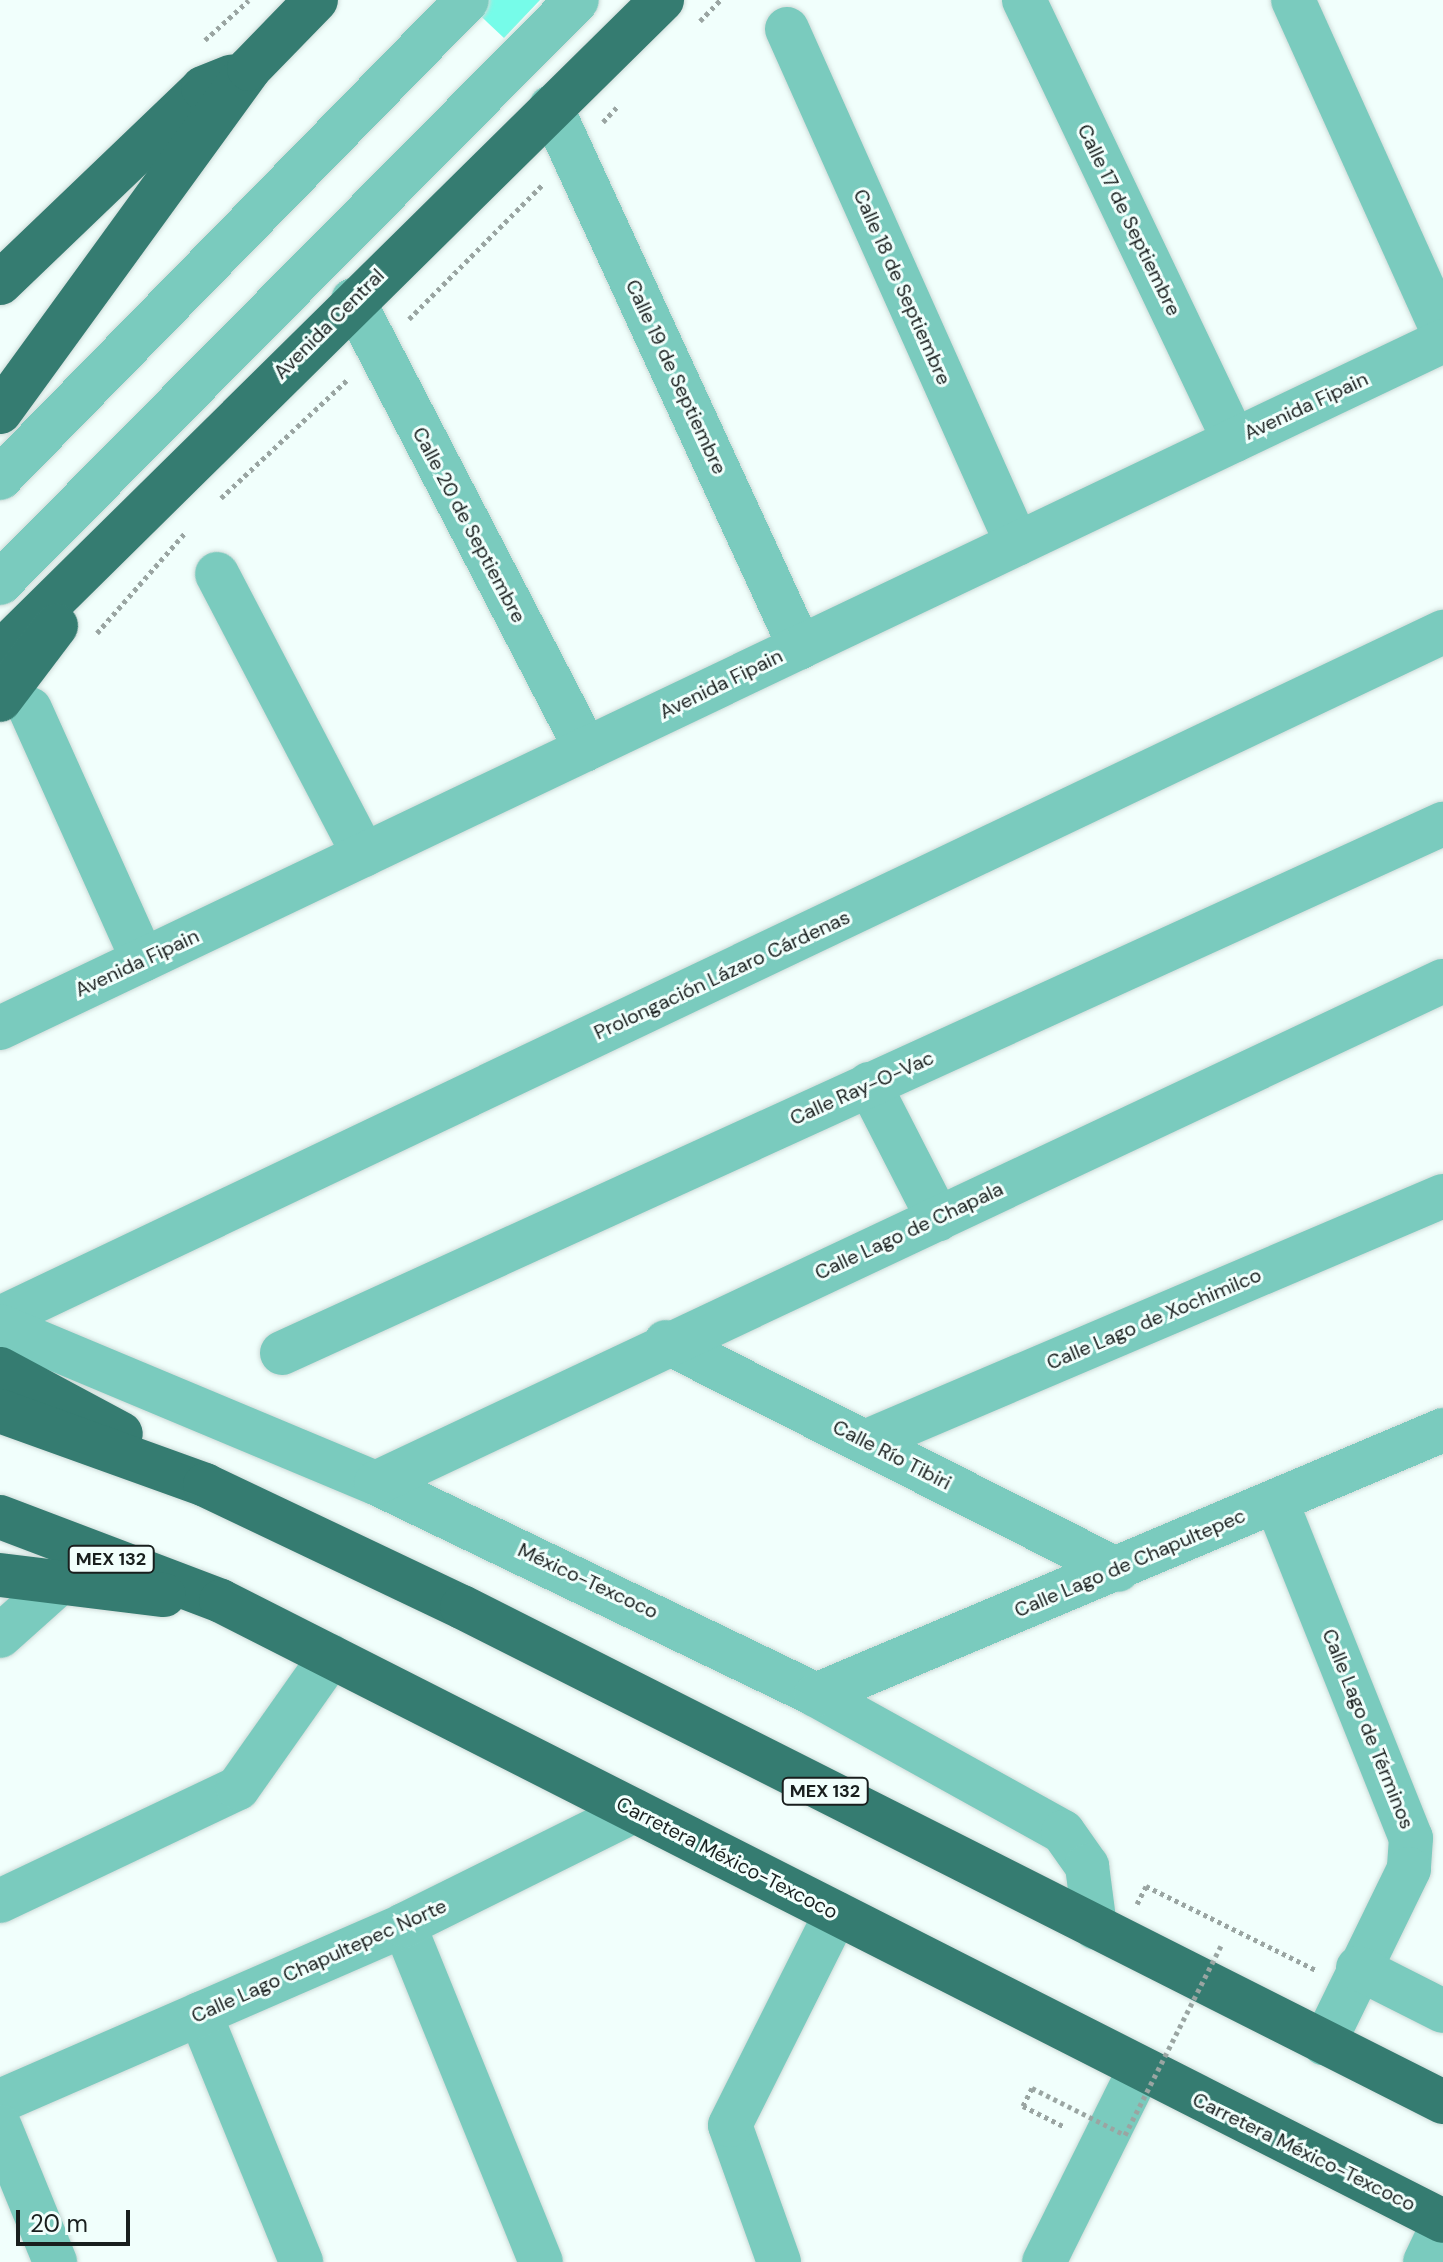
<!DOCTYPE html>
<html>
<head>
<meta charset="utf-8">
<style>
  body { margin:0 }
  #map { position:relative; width:1443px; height:2262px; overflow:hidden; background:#f1fffc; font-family:"DM Sans",sans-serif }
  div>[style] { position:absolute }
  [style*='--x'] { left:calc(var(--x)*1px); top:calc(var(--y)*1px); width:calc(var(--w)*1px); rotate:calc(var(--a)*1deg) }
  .building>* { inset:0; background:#76fce9 }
  .path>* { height:5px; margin-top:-2.5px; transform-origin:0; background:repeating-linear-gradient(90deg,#9aa5a2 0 4px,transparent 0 8px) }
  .roads { filter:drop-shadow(0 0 2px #cedbd8) drop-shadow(0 0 2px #cedbd8) }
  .minor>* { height:44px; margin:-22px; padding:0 22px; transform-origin:22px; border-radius:22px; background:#7acbbe }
  .highway>* { height:44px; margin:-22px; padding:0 22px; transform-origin:22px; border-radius:22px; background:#357c71 }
  .path-bridge>* { height:5px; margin-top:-2.5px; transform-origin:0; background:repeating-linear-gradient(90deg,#9aa5a2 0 4px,transparent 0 8px) }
  span { translate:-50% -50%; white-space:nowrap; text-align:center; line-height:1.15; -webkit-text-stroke:6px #f1fffc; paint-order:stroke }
  .shield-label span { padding:2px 6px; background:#f1fffc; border:2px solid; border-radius:6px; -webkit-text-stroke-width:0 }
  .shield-label { font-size:18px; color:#191f1e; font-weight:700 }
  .street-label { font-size:20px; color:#191f1e }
  .scale { position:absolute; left:16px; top:2210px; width:114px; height:36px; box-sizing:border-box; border:4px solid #191f1e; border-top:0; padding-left:10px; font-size:24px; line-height:28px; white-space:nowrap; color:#191f1e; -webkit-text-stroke:6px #f1fffc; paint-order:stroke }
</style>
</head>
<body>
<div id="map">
  <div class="building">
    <i style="clip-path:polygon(475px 0,540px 0,504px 38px,469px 5px)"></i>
  </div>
  <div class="path">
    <i style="--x:700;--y:21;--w:29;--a:-46"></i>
    <i style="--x:205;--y:40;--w:59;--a:-42.3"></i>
    <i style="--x:603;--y:122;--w:22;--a:-47"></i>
    <i style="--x:409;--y:319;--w:190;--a:-45.2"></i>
    <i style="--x:221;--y:498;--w:174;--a:-43.1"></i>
    <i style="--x:97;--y:633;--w:133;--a:-48.7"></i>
    <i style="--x:1137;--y:1904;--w:20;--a:-63"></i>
    <i style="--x:1146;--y:1886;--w:190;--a:26.3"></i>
    <i style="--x:1032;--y:2088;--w:20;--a:117"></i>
    <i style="--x:1023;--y:2106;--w:47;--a:26.6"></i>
  </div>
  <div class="roads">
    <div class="minor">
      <i style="--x:1024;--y:0;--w:488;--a:64.5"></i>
      <i style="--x:1293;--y:0;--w:364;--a:65.7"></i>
      <i style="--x:787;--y:29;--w:564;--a:65.93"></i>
      <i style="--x:551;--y:107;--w:595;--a:65.25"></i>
      <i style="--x:353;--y:300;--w:506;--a:62.57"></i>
      <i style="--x:0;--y:478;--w:668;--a:-45.67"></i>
      <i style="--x:217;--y:574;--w:317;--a:62.4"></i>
      <i style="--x:0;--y:583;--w:820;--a:-45.3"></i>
      <i style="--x:30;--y:709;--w:275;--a:65.8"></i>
      <i style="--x:0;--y:1028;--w:1598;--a:-25.46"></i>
      <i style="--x:869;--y:1084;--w:152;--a:62.9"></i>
      <i style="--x:0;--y:1318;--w:1598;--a:-25.43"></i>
      <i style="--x:0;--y:1326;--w:407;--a:22.7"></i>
      <i style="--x:376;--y:1483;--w:488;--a:25.7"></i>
      <i style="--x:816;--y:1695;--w:282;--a:29"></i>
      <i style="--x:1063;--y:1832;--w:42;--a:54.8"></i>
      <i style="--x:1087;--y:1866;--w:62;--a:82.5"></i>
      <i style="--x:666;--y:1342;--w:506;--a:26.77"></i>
      <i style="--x:282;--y:1353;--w:1276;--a:-24.5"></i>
      <i style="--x:865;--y:1442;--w:628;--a:-23.05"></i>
      <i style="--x:376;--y:1483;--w:1179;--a:-25.2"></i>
      <i style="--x:1276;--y:1501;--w:363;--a:68.2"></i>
      <i style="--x:1411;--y:1838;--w:31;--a:94"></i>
      <i style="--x:1409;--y:1869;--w:194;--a:116"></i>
      <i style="--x:0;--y:1636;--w:76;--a:-41.8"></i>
      <i style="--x:816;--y:1695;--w:681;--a:-22.91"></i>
      <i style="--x:0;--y:1901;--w:263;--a:-25.4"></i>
      <i style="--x:238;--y:1788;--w:161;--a:-54.8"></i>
      <i style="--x:404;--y:1925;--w:364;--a:67.9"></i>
      <i style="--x:1358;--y:1968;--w:95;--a:26.8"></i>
      <i style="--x:200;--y:2014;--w:268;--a:67.8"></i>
      <i style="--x:0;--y:2101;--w:441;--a:-23.5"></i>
      <i style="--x:404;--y:1925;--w:257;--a:-26.4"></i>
      <i style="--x:0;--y:2127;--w:146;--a:67.8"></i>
      <i style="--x:779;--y:2262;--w:145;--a:-109.7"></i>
      <i style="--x:730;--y:2125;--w:237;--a:-63.4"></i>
      <i style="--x:1044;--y:2262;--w:213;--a:-63.6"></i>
      <i style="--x:1425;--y:2262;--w:42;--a:-64.7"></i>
    </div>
    <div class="highway">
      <i style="--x:0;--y:283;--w:281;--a:-43.8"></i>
      <i style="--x:203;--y:88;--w:31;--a:-22"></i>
      <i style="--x:0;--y:412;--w:424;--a:-54"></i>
      <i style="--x:249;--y:69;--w:96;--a:-45.8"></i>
      <i style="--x:0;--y:653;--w:930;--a:-44.61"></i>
      <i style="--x:0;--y:700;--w:93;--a:-52.9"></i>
      <i style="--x:0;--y:1369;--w:137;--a:28.2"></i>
      <i style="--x:0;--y:1411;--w:218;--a:19.8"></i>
      <i style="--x:205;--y:1485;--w:284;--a:25.4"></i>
      <i style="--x:462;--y:1607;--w:1099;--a:26.77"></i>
      <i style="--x:0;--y:1517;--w:236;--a:20.8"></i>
      <i style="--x:221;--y:1601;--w:1370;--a:26.9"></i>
      <i style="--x:0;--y:1575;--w:165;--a:7"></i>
    </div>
  </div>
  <div class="path-bridge">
    <i style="--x:1032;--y:2088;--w:104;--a:26.8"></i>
    <i style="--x:1125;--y:2135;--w:212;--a:-63.1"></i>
  </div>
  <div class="shield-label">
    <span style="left:111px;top:1559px">MEX 132</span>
    <span style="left:825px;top:1791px">MEX 132</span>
  </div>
  <div class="street-label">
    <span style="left:1129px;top:220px;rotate:64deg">Calle 17 de Septiembre</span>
    <span style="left:902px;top:287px;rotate:66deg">Calle 18 de Septiembre</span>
    <span style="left:329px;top:324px;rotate:-45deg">Avenida Central</span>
    <span style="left:676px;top:377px;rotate:65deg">Calle 19 de Septiembre</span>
    <span style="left:1306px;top:406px;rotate:-25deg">Avenida Fipain</span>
    <span style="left:469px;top:525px;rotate:62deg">Calle 20 de Septiembre</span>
    <span style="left:721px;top:684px;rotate:-26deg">Avenida Fipain</span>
    <span style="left:137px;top:963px;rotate:-25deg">Avenida Fipain</span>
    <span style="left:722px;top:975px;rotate:-25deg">Prolongación Lázaro Cárdenas</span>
    <span style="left:862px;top:1088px;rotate:-24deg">Calle Ray-O-Vac</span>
    <span style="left:909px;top:1231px;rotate:-25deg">Calle Lago de Chapala</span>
    <span style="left:1154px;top:1319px;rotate:-23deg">Calle Lago de Xochimilco</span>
    <span style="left:892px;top:1455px;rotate:27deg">Calle Río Tibiri</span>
    <span style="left:1130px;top:1563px;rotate:-23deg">Calle Lago de Chapultepec</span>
    <span style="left:588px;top:1581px;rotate:25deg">México-Texcoco</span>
    <span style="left:1368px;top:1729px;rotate:68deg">Calle Lago de Términos</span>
    <span style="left:727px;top:1858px;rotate:27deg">Carretera México-Texcoco</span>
    <span style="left:319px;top:1961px;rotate:-24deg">Calle Lago Chapultepec Norte</span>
    <span style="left:1304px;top:2152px;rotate:26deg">Carretera México-Texcoco</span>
  </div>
  <div class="scale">20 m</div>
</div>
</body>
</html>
